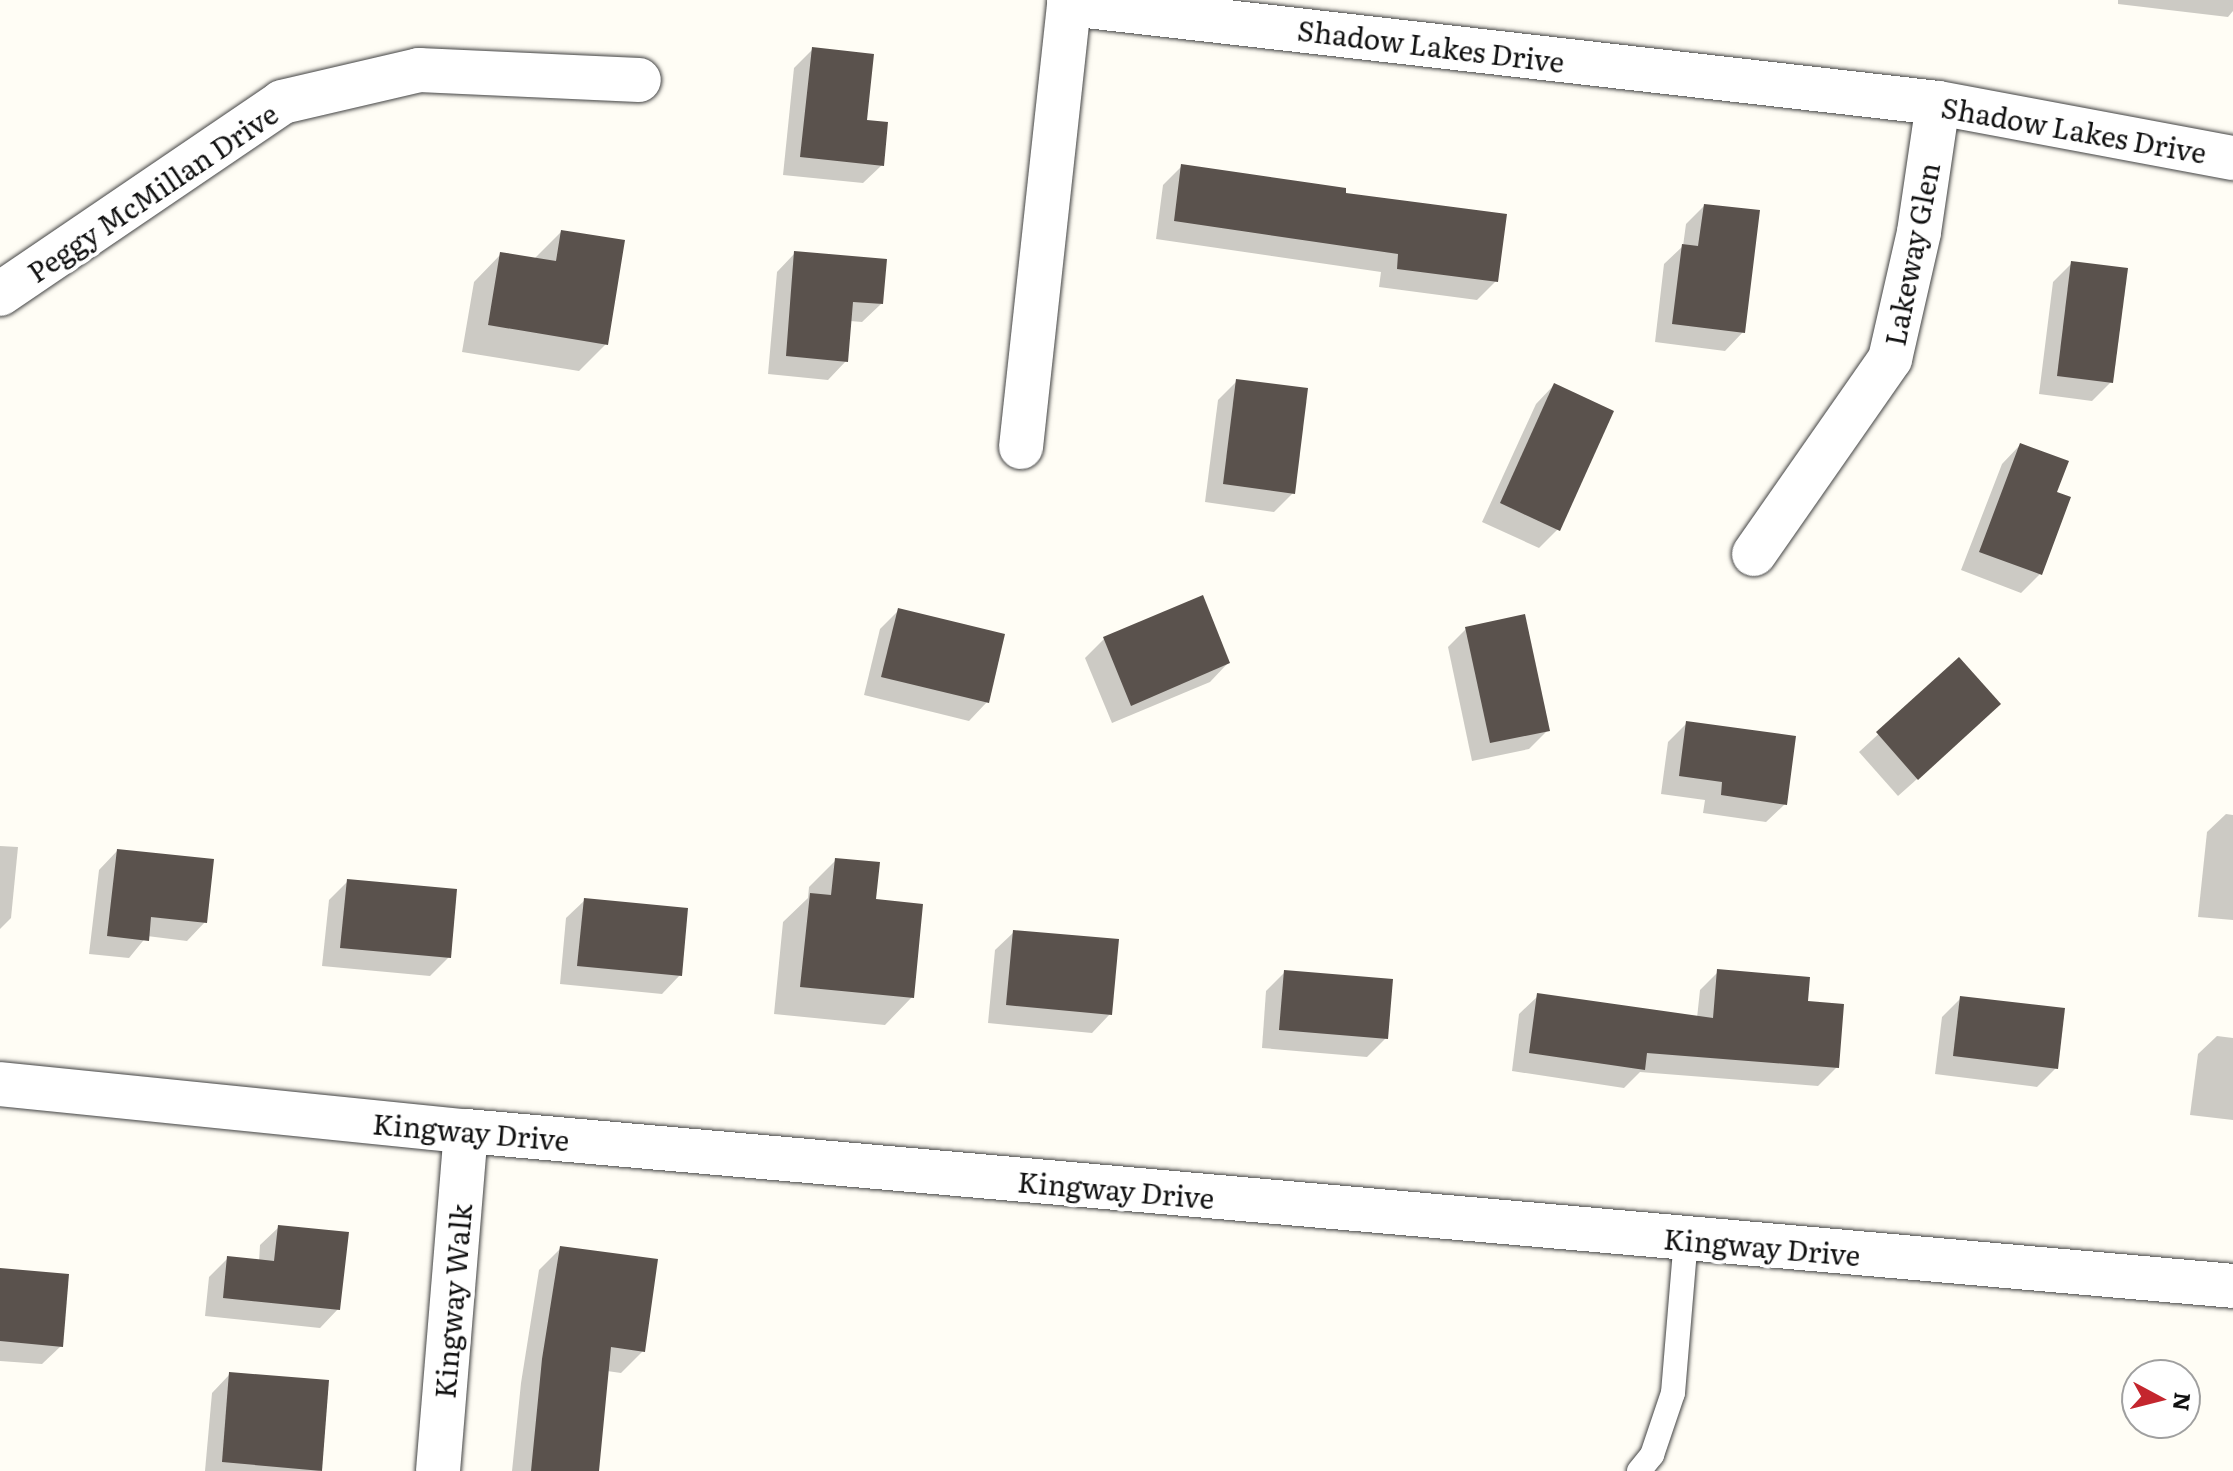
<!DOCTYPE html>
<html>
<head>
<meta charset="utf-8">
<style>
  body { margin:0 }
  #map { position:relative; width:2233px; height:1471px; overflow:hidden; background:#fffdf5; font-family:Literata,serif }
  div>[style] { position:absolute }
  [style*='--x'] { left:calc(var(--x)*1px); top:calc(var(--y)*1px); width:calc(var(--w)*1px); rotate:calc(var(--a)*1deg) }
  .shadow>* { inset:0; background:#0003 }
  .building>* { inset:0; background:#5a524d }
  .roads { filter:drop-shadow(0 0 2px #444) drop-shadow(0 0 2px #444) }
  .service>* { height:24px; margin:-12px; padding:0 12px; transform-origin:12px; border-radius:12px; background:#fff }
  .minor>* { height:44px; margin:-22px; padding:0 22px; transform-origin:22px; border-radius:22px; background:#fff }
  span { translate:-50% -50%; white-space:nowrap; text-align:center; line-height:1.15; -webkit-text-stroke:8px #fff; paint-order:stroke }
  .street-label { font-size:28px; color:#111 }
  .north { position:absolute; left:2121px; top:1359px; width:80px; height:80px; box-sizing:border-box; background:#fff; border:2px solid #a0a0a0; border-radius:50%; rotate:97deg; font-size:22px; font-weight:700; line-height:32px; text-align:center; color:#111 }
  .north::after { content:''; display:block; margin:auto; width:28px; height:36px; background:#c4262e; clip-path:polygon(50% 0,100% 100%,50% 72%,0 100%) }
</style>
</head>
<body>
<div id="map">
  <div class="shadow">
    <i style="clip-path:polygon(2118px 0,2233px 0,2233px 11px,2228px 17px,2118px 4px)"></i>
    <i style="clip-path:polygon(813px 49px,864px 122px,882px 165px,863px 183px,783px 175px,794px 68px)"></i>
    <i style="clip-path:polygon(1182px 166px,1344px 195px,1496px 281px,1477px 300px,1379px 287px,1381px 272px,1156px 239px,1163px 185px)"></i>
    <i style="clip-path:polygon(1704px 206px,1743px 332px,1725px 351px,1655px 342px,1664px 264px,1683px 246px,1686px 224px)"></i>
    <i style="clip-path:polygon(561px 232px,606px 344px,579px 371px,462px 352px,474px 282px,501px 254px,534px 259px)"></i>
    <i style="clip-path:polygon(795px 253px,881px 304px,862px 322px,850px 321px,846px 361px,828px 380px,768px 374px,777px 272px)"></i>
    <i style="clip-path:polygon(2072px 263px,2111px 382px,2092px 401px,2039px 394px,2053px 282px)"></i>
    <i style="clip-path:polygon(1236px 382px,1293px 493px,1274px 512px,1205px 502px,1218px 400px)"></i>
    <i style="clip-path:polygon(1554px 385px,1558px 529px,1539px 548px,1482px 522px,1536px 404px)"></i>
    <i style="clip-path:polygon(2020px 445px,2054px 493px,2068px 498px,2040px 574px,2021px 593px,1961px 570px,2002px 464px)"></i>
    <i style="clip-path:polygon(1201px 598px,1228px 663px,1210px 682px,1112px 723px,1085px 658px,1104px 639px)"></i>
    <i style="clip-path:polygon(899px 610px,987px 702px,969px 721px,864px 695px,880px 629px)"></i>
    <i style="clip-path:polygon(1466px 629px,1548px 730px,1529px 749px,1472px 761px,1448px 647px)"></i>
    <i style="clip-path:polygon(1959px 660px,1980px 723px,1898px 796px,1859px 752px)"></i>
    <i style="clip-path:polygon(1687px 723px,1785px 804px,1766px 822px,1703px 813px,1705px 800px,1661px 794px,1668px 742px)"></i>
    <i style="clip-path:polygon(2226px 814px,2233px 815px,2233px 920px,2198px 917px,2207px 832px)"></i>
    <i style="clip-path:polygon(0 846px,18px 847px,11px 918px,0 929px)"></i>
    <i style="clip-path:polygon(117px 851px,205px 922px,187px 941px,147px 936px,129px 958px,89px 954px,99px 870px)"></i>
    <i style="clip-path:polygon(836px 860px,874px 900px,912px 997px,885px 1025px,774px 1014px,783px 922px,808px 898px,809px 887px)"></i>
    <i style="clip-path:polygon(348px 881px,449px 957px,430px 976px,322px 966px,329px 900px)"></i>
    <i style="clip-path:polygon(585px 900px,680px 975px,662px 994px,560px 984px,566px 918px)"></i>
    <i style="clip-path:polygon(1014px 932px,1110px 1014px,1092px 1033px,988px 1023px,995px 950px)"></i>
    <i style="clip-path:polygon(1285px 972px,1386px 1038px,1367px 1057px,1262px 1048px,1266px 991px)"></i>
    <i style="clip-path:polygon(1718px 972px,1806px 1002px,1837px 1067px,1818px 1086px,1640px 1072px,1624px 1088px,1512px 1071px,1519px 1014px,1538px 996px,1697px 1018px,1700px 990px)"></i>
    <i style="clip-path:polygon(1961px 998px,2056px 1068px,2037px 1087px,1935px 1074px,1942px 1017px)"></i>
    <i style="clip-path:polygon(2217px 1036px,2233px 1038px,2233px 1120px,2190px 1115px,2198px 1054px)"></i>
    <i style="clip-path:polygon(279px 1227px,338px 1309px,320px 1328px,205px 1316px,209px 1277px,228px 1258px,259px 1262px,260px 1245px)"></i>
    <i style="clip-path:polygon(561px 1248px,643px 1351px,621px 1373px,607px 1371px,597px 1471px,512px 1471px,521px 1383px,539px 1270px)"></i>
    <i style="clip-path:polygon(0 1270px,61px 1346px,42px 1364px,0 1361px)"></i>
    <i style="clip-path:polygon(230px 1374px,320px 1470px,319px 1471px,205px 1471px,212px 1393px)"></i>
  </div>
  <div class="building">
    <i style="clip-path:polygon(812px 47px,874px 54px,867px 120px,888px 122px,884px 166px,800px 157px)"></i>
    <i style="clip-path:polygon(1181px 164px,1346px 188px,1346px 193px,1507px 214px,1498px 282px,1397px 269px,1398px 254px,1174px 221px)"></i>
    <i style="clip-path:polygon(1704px 204px,1760px 210px,1745px 333px,1672px 324px,1682px 244px,1698px 246px)"></i>
    <i style="clip-path:polygon(561px 230px,625px 240px,608px 345px,488px 325px,500px 252px,556px 261px)"></i>
    <i style="clip-path:polygon(794px 251px,887px 259px,883px 304px,853px 302px,848px 362px,786px 356px)"></i>
    <i style="clip-path:polygon(2071px 261px,2128px 268px,2113px 383px,2057px 376px)"></i>
    <i style="clip-path:polygon(1236px 379px,1308px 388px,1295px 494px,1223px 484px)"></i>
    <i style="clip-path:polygon(1554px 383px,1614px 411px,1560px 531px,1500px 503px)"></i>
    <i style="clip-path:polygon(2020px 443px,2069px 461px,2057px 492px,2071px 497px,2042px 575px,1979px 552px)"></i>
    <i style="clip-path:polygon(1203px 595px,1230px 663px,1131px 706px,1103px 637px)"></i>
    <i style="clip-path:polygon(898px 608px,1005px 634px,989px 703px,881px 677px)"></i>
    <i style="clip-path:polygon(1525px 614px,1550px 731px,1490px 743px,1465px 627px)"></i>
    <i style="clip-path:polygon(1959px 657px,2001px 704px,1918px 780px,1876px 732px)"></i>
    <i style="clip-path:polygon(1686px 721px,1796px 736px,1787px 805px,1721px 795px,1722px 782px,1679px 776px)"></i>
    <i style="clip-path:polygon(117px 849px,214px 859px,207px 923px,151px 917px,149px 941px,107px 936px)"></i>
    <i style="clip-path:polygon(835px 858px,880px 862px,876px 899px,923px 904px,914px 998px,800px 987px,810px 893px,831px 895px)"></i>
    <i style="clip-path:polygon(347px 879px,457px 889px,451px 958px,340px 948px)"></i>
    <i style="clip-path:polygon(584px 898px,688px 908px,682px 976px,577px 966px)"></i>
    <i style="clip-path:polygon(1013px 930px,1119px 939px,1112px 1015px,1006px 1005px)"></i>
    <i style="clip-path:polygon(1717px 969px,1810px 977px,1808px 1001px,1844px 1004px,1839px 1068px,1647px 1053px,1645px 1070px,1529px 1053px,1537px 993px,1713px 1018px)"></i>
    <i style="clip-path:polygon(1284px 970px,1393px 979px,1388px 1039px,1279px 1030px)"></i>
    <i style="clip-path:polygon(1960px 996px,2065px 1008px,2058px 1069px,1953px 1056px)"></i>
    <i style="clip-path:polygon(278px 1225px,349px 1232px,340px 1310px,223px 1298px,227px 1256px,274px 1261px)"></i>
    <i style="clip-path:polygon(560px 1246px,658px 1259px,645px 1352px,611px 1347px,599px 1471px,531px 1471px,542px 1359px)"></i>
    <i style="clip-path:polygon(0 1268px,69px 1274px,63px 1347px,0 1341px)"></i>
    <i style="clip-path:polygon(229px 1372px,329px 1380px,322px 1471px,222px 1462px)"></i>
  </div>
  <div class="roads">
    <div class="service">
      <i style="--x:1639;--y:1471;--w:21;--a:-51"></i>
      <i style="--x:1652;--y:1455;--w:65;--a:-71.3"></i>
      <i style="--x:1673;--y:1393;--w:155;--a:-85.2"></i>
    </div>
    <div class="minor">
      <i style="--x:0;--y:294;--w:341;--a:-34.2"></i>
      <i style="--x:282;--y:102;--w:141;--a:-13.1"></i>
      <i style="--x:419;--y:70;--w:220;--a:2.6"></i>
      <i style="--x:1021;--y:447;--w:446;--a:-83.8"></i>
      <i style="--x:1069;--y:4;--w:875;--a:6.5"></i>
      <i style="--x:1938;--y:103;--w:300;--a:10.6"></i>
      <i style="--x:1754;--y:554;--w:238;--a:-55.1"></i>
      <i style="--x:1890;--y:359;--w:130;--a:-77.1"></i>
      <i style="--x:1919;--y:232;--w:130;--a:-81.6"></i>
      <i style="--x:0;--y:1084;--w:468;--a:5.8"></i>
      <i style="--x:466;--y:1131;--w:1774;--a:5.01"></i>
      <i style="--x:438;--y:1471;--w:341;--a:-85.3"></i>
    </div>
  </div>
  <div class="street-label">
    <span style="left:1431px;top:45px;rotate:7deg">Shadow Lakes Drive</span>
    <span style="left:2074px;top:129px;rotate:10deg">Shadow Lakes Drive</span>
    <span style="left:152px;top:192px;rotate:-34deg">Peggy McMillan Drive</span>
    <span style="left:1911px;top:254px;rotate:-79deg">Lakeway Glen</span>
    <span style="left:471px;top:1131px;rotate:5deg">Kingway Drive</span>
    <span style="left:1116px;top:1189px;rotate:5deg">Kingway Drive</span>
    <span style="left:1762px;top:1246px;rotate:5deg">Kingway Drive</span>
    <span style="left:452px;top:1301px;rotate:-85deg">Kingway Walk</span>
  </div>
  <div class="north">N</div>
</div>
</body>
</html>
